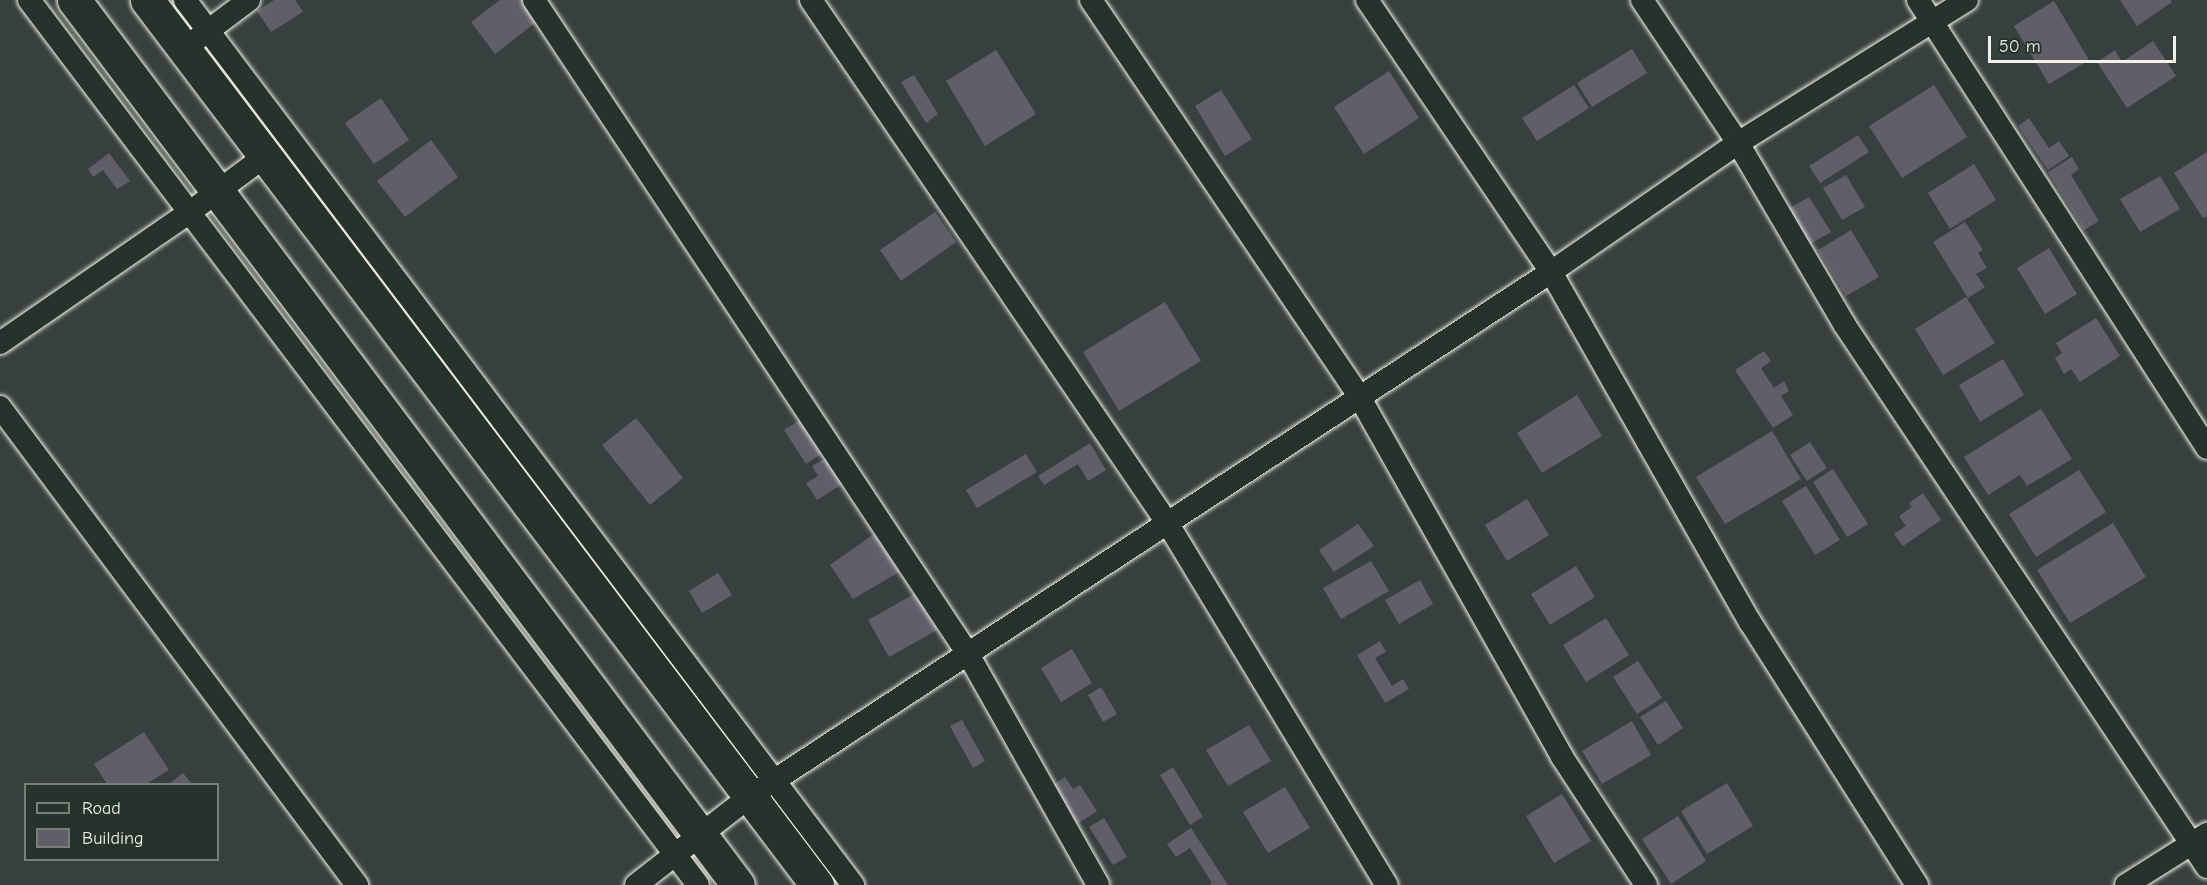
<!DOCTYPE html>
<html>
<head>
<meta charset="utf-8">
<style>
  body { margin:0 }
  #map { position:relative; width:2207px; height:885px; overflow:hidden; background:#38403f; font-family:"Comic Neue",sans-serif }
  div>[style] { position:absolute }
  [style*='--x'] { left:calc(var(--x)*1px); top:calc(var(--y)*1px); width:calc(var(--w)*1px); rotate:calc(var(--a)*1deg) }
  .building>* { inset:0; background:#615e6a }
  .roads { filter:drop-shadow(0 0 2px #f4f1e8) drop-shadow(0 0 2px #f4f1e8) }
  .minor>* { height:22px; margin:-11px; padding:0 11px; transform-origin:11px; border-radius:11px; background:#26332d }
  .primary>* { height:33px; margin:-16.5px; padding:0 16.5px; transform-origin:16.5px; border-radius:16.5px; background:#26332d }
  span { translate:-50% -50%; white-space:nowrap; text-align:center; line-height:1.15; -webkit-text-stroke:6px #26332d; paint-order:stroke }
  .legend { position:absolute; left:24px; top:783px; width:195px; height:78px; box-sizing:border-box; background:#26332d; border:2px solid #787f78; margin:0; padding:8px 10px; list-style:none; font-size:18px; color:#f4f1e8 }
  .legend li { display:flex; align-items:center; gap:12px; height:30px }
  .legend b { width:30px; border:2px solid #787f78 }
  .scale { position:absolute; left:1988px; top:36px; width:188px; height:27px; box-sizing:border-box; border:3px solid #f4f1e8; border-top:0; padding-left:8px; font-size:18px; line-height:21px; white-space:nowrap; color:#f4f1e8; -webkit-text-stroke:4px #26332d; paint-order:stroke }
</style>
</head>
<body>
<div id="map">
  <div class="building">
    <i style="clip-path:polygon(274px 0,295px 0,303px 12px,271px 32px,257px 11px)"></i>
    <i style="clip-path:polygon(500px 0,524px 0,539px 20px,495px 54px,471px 22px)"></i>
    <i style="clip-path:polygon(2120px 0,2171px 0,2172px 2px,2137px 26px)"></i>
    <i style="clip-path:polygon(2054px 1px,2089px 60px,2049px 84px,2014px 26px)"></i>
    <i style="clip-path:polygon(2153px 41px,2176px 76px,2127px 108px,2097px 62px,2115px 50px,2122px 62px)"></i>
    <i style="clip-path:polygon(1632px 49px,1647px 73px,1592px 107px,1577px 83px)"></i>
    <i style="clip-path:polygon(996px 50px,1036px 114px,985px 146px,946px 81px)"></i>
    <i style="clip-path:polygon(1389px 71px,1419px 118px,1364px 154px,1334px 107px)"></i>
    <i style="clip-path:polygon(914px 75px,938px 114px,926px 123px,901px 82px)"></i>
    <i style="clip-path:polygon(1574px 85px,1589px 108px,1537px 141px,1522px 118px)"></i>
    <i style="clip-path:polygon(1934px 85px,1967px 137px,1902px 178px,1869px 126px)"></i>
    <i style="clip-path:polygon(1221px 90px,1252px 139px,1225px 156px,1195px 106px)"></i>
    <i style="clip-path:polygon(381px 98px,409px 140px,374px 164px,345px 123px)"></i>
    <i style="clip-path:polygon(2029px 118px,2049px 148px,2059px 141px,2069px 156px,2048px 170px,2018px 126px)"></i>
    <i style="clip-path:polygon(1858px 135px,1869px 152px,1820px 183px,1809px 166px)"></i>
    <i style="clip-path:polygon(431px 140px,458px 177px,405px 217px,377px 181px)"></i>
    <i style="clip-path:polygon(2207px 152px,2207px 216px,2203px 218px,2174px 173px)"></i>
    <i style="clip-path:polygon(109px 153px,130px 181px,117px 189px,103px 170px,93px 177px,88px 169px)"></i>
    <i style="clip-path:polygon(2072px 157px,2079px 169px,2071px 175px,2099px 221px,2084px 230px,2048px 172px)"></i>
    <i style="clip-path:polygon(1974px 164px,1996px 200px,1950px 229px,1928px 193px)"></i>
    <i style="clip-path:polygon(1846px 175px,1865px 207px,1842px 220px,1823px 188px)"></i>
    <i style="clip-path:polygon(2160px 176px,2180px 209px,2140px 232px,2120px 199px)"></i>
    <i style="clip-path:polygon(1809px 197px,1831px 232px,1810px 244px,1788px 209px)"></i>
    <i style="clip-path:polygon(935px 212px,956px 242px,901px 281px,880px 250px)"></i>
    <i style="clip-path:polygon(1965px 222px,1983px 250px,1978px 253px,1987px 268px,1976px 274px,1985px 287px,1968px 298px,1933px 242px)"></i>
    <i style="clip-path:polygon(1851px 230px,1879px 277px,1846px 296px,1818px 250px)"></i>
    <i style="clip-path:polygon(2049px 248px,2077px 294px,2045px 314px,2017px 268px)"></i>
    <i style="clip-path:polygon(1966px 297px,1995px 343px,1943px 375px,1915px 329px)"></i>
    <i style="clip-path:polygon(1165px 302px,1201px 361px,1119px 411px,1083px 352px)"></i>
    <i style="clip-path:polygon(2096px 318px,2120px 356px,2080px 382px,2071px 369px,2064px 374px,2055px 358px,2062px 353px,2056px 343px)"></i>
    <i style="clip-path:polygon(1764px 351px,1771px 361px,1761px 368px,1774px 388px,1784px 381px,1789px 391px,1781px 396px,1793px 415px,1773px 428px,1735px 370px)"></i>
    <i style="clip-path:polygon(2003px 359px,2024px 395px,1980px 422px,1959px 385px)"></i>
    <i style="clip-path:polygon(1577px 395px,1602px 436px,1542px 473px,1517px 433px)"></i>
    <i style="clip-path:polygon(2041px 409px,2072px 459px,2027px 486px,2020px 475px,1988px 495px,1964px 457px)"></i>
    <i style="clip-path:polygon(636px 418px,683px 478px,650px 505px,602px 445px)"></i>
    <i style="clip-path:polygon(800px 420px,821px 454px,806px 464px,784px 430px)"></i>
    <i style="clip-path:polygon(1772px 431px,1801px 479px,1725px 524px,1696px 477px)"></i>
    <i style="clip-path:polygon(1810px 442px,1827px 468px,1807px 481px,1790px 455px)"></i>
    <i style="clip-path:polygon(1090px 443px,1106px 470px,1088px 481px,1078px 464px,1044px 485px,1038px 476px)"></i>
    <i style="clip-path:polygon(1026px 454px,1037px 472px,977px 508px,966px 490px)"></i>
    <i style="clip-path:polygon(828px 457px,844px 483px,817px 500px,806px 483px,818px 476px,812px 466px)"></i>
    <i style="clip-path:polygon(1833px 469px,1868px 524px,1847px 537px,1813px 482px)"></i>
    <i style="clip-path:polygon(2079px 470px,2106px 512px,2036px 557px,2009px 514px)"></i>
    <i style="clip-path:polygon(1806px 486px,1840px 540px,1815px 555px,1782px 501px)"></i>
    <i style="clip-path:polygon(1923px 493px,1941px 520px,1903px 546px,1894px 534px,1906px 526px,1899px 516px,1912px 507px,1909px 503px)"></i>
    <i style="clip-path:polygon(1527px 499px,1549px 535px,1507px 561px,1485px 525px)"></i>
    <i style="clip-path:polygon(2113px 523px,2146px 577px,2070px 623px,2037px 570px)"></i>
    <i style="clip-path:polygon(1358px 524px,1374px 546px,1334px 572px,1319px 550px)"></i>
    <i style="clip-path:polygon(881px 529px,908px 567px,853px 599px,830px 565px)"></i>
    <i style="clip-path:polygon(1371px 561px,1389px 591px,1341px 619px,1323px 588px)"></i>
    <i style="clip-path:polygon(1576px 566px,1595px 597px,1550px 625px,1531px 594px)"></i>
    <i style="clip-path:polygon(718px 573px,732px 595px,702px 613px,689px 591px)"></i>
    <i style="clip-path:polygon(1420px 580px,1433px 604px,1399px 624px,1385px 600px)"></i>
    <i style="clip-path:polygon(916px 593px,937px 630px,889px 657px,868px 620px)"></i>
    <i style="clip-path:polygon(1606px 618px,1629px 655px,1586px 682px,1563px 645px)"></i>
    <i style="clip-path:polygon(1380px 641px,1386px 652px,1375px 658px,1392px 686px,1403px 679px,1409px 689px,1385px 703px,1357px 655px)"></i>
    <i style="clip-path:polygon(1072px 649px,1092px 683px,1061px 702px,1041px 668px)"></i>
    <i style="clip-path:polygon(1638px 661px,1662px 698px,1637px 714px,1613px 677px)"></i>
    <i style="clip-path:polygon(1101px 687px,1117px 714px,1103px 722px,1088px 695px)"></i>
    <i style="clip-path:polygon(1666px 701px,1683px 728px,1658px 745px,1640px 717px)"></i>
    <i style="clip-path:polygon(962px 720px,985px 761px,973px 768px,950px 726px)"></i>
    <i style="clip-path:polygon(1632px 721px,1651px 755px,1602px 784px,1582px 751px)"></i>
    <i style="clip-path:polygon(1249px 725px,1271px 761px,1228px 786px,1206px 750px)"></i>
    <i style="clip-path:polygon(144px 732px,169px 770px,146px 784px,107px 784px,94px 764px)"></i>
    <i style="clip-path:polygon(1173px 767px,1203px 817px,1190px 825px,1160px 775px)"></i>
    <i style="clip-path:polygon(183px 773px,192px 784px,169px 784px)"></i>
    <i style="clip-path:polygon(1065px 777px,1073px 789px,1080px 785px,1097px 811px,1077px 824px,1053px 785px)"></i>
    <i style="clip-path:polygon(1727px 783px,1753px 826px,1707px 854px,1681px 811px)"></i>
    <i style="clip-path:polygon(1285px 787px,1310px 828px,1268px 853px,1243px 812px)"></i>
    <i style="clip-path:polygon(1562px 794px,1591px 841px,1554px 863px,1526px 816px)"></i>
    <i style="clip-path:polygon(1678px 816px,1706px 861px,1671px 884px,1642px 839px)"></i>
    <i style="clip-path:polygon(1104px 818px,1127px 857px,1113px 865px,1089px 827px)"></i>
    <i style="clip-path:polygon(1191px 828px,1228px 885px,1210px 885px,1212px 883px,1190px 848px,1176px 857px,1167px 844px)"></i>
  </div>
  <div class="roads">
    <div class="minor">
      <i style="--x:29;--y:0;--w:1109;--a:52.91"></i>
      <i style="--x:185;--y:0;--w:1109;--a:52.95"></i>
      <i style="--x:534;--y:0;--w:785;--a:56.43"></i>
      <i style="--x:968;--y:654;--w:265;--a:60.6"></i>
      <i style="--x:811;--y:0;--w:634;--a:55.73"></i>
      <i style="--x:1168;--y:524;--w:422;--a:58.8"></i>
      <i style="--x:1091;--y:0;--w:480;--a:55.9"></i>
      <i style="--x:1360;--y:398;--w:412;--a:60.6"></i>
      <i style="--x:1562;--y:757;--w:153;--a:56.7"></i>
      <i style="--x:1367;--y:0;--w:328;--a:55.9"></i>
      <i style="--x:1551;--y:272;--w:403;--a:60.4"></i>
      <i style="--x:1750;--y:622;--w:312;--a:57.6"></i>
      <i style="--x:1642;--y:0;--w:172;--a:56.1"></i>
      <i style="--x:1738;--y:143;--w:210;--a:59.6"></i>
      <i style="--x:1844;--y:324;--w:653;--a:56.24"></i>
      <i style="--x:1918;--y:0;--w:533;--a:57.17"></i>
      <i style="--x:197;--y:39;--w:65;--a:-36.9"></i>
      <i style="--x:0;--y:343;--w:231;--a:-34.6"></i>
      <i style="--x:190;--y:212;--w:94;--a:-36.7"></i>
      <i style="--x:0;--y:407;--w:597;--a:53.25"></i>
      <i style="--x:636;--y:885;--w:143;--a:-37.9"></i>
      <i style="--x:749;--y:797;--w:959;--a:-33.21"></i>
      <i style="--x:1551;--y:272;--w:227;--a:-34.6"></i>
      <i style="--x:1738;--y:143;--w:270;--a:-32"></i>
      <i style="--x:2126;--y:885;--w:96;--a:-32.2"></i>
    </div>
    <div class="primary">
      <i style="--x:74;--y:0;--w:1106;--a:53.12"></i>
      <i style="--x:147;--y:0;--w:1110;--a:52.87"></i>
    </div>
  </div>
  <ul class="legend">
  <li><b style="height:8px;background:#26332d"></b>Road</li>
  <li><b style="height:16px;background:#615e6a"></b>Building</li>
  </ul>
  <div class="scale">50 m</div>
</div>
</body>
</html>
